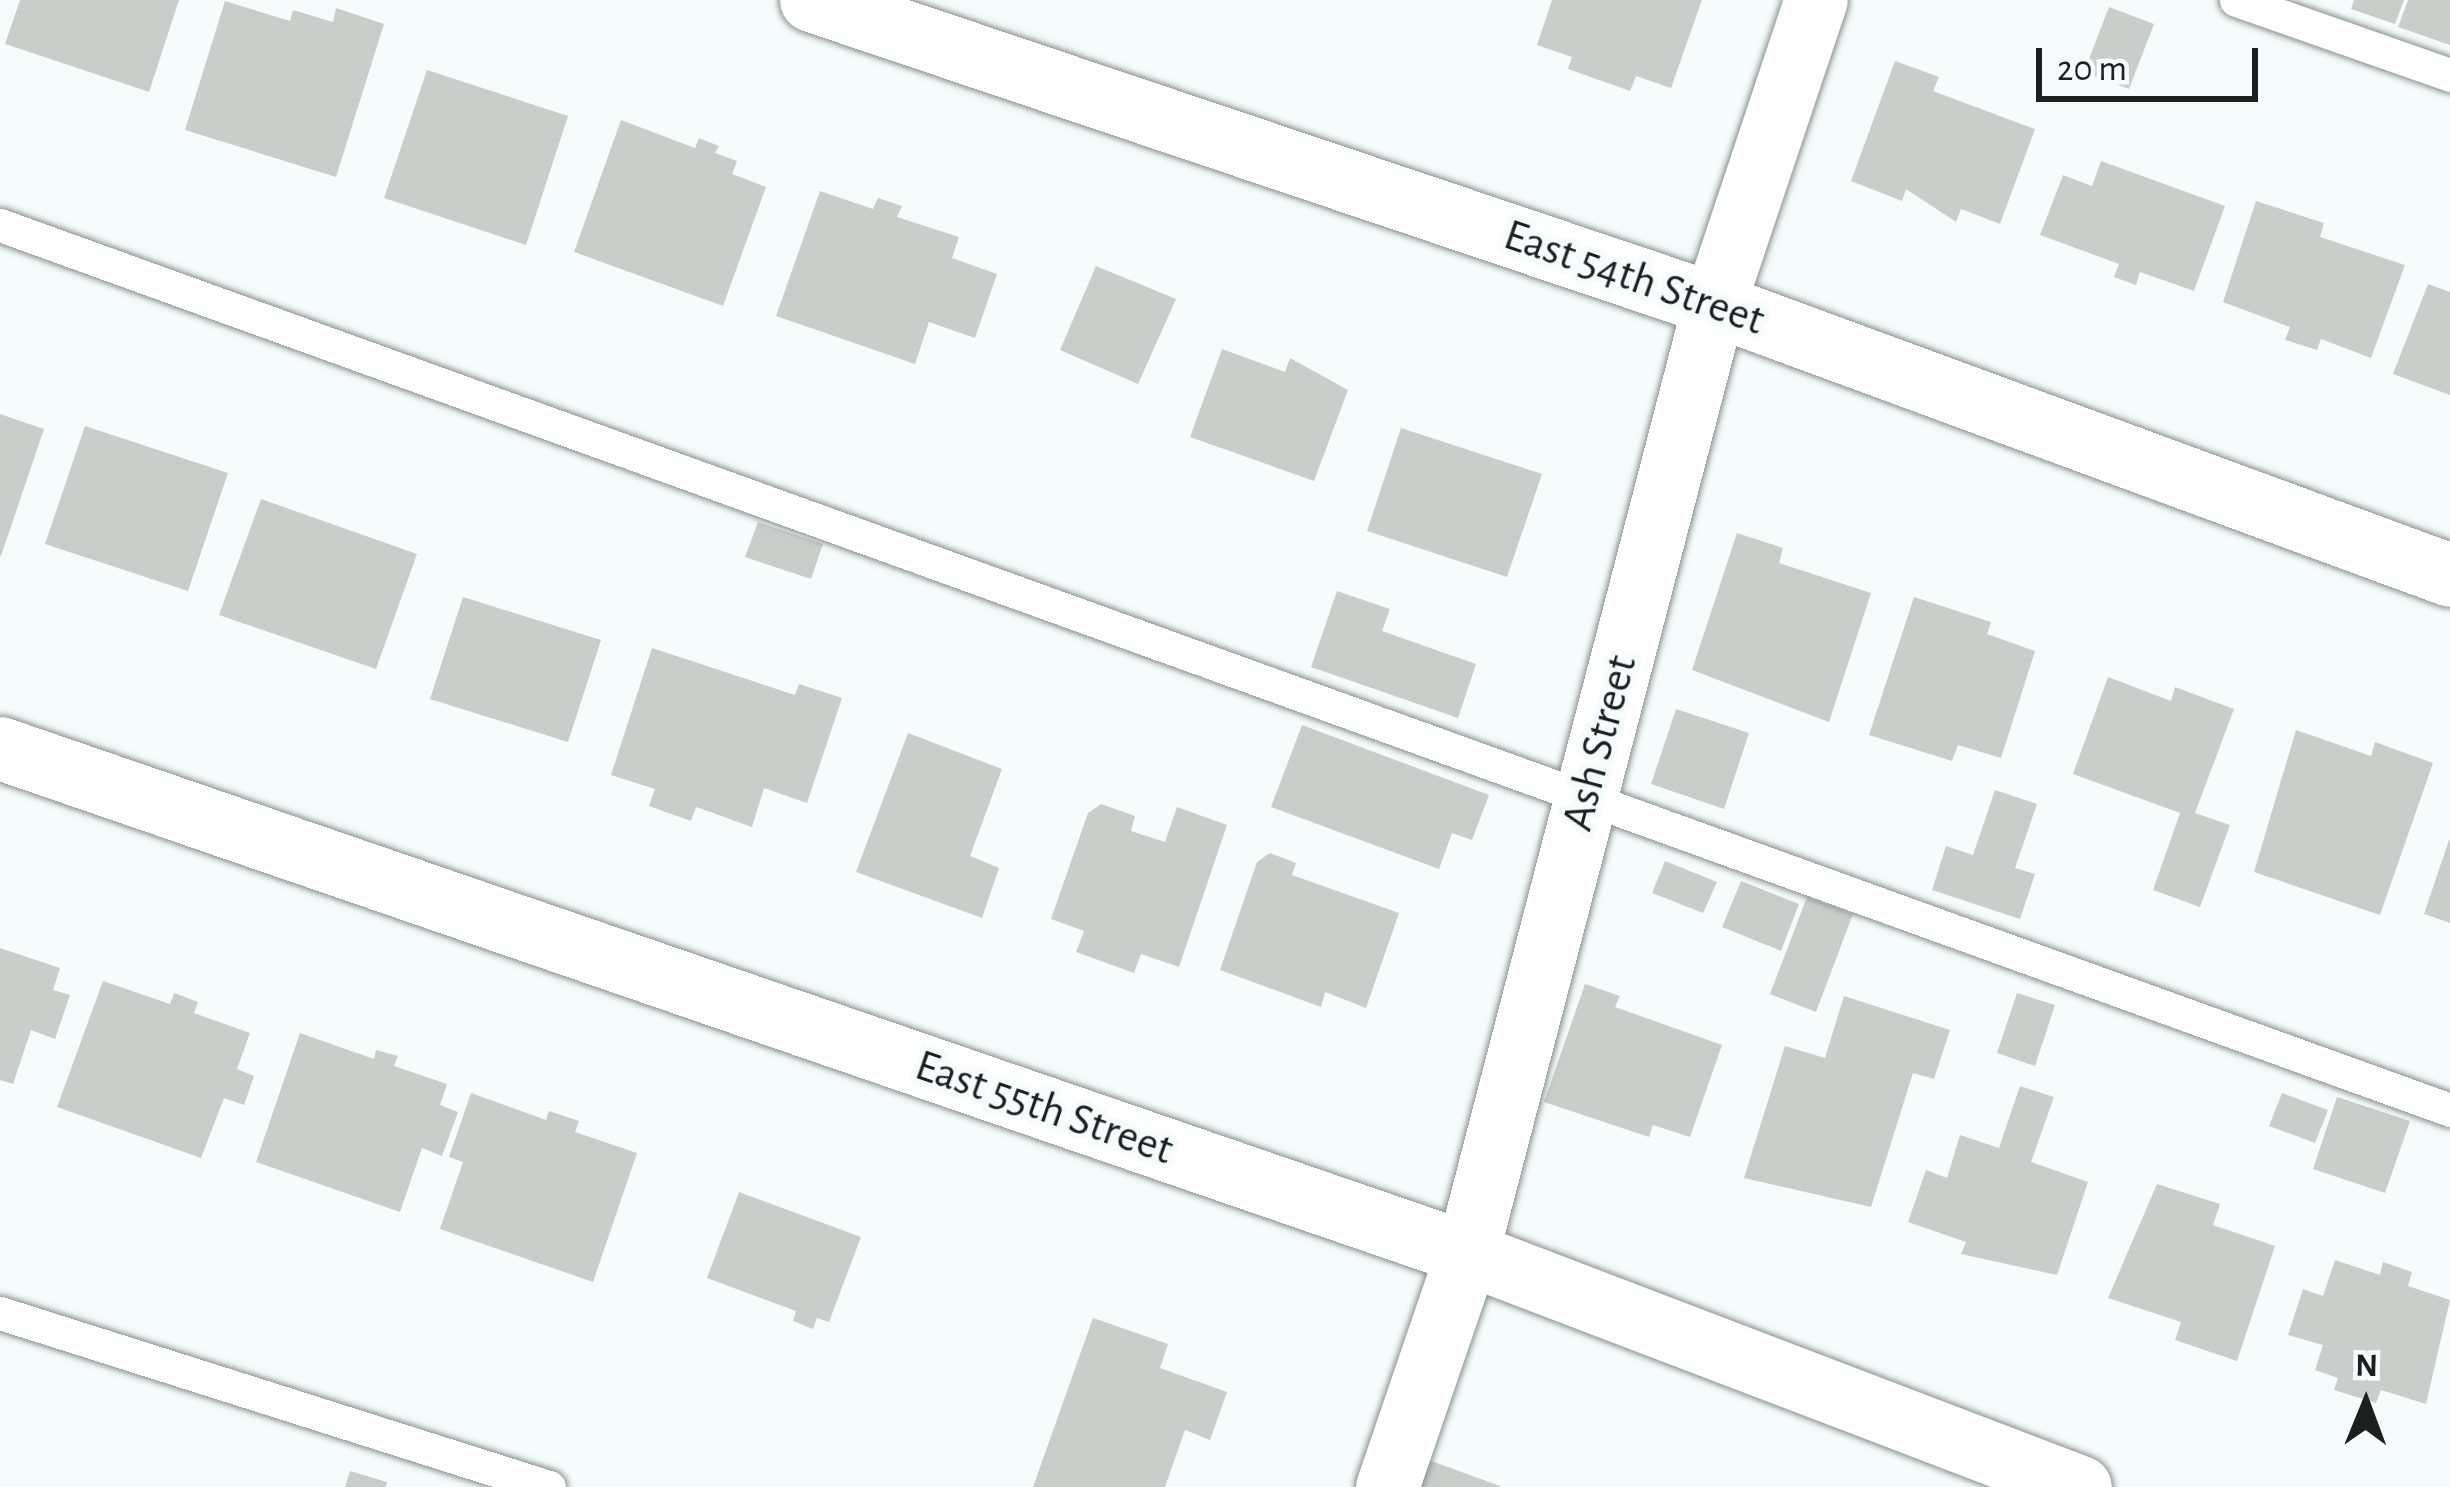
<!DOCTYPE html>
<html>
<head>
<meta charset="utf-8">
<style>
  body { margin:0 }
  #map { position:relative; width:2450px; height:1487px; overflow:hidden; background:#f6fcfc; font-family:"Alegreya Sans",sans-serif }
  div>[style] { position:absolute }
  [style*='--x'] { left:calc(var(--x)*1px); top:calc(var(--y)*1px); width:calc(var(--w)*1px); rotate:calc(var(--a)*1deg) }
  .building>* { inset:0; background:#c9cecb }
  .roads { filter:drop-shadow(0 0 3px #8a9090) drop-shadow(0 0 3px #8a9090) }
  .service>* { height:33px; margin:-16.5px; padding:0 16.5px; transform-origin:16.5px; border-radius:16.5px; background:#fff }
  .minor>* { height:63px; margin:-31.5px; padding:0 31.5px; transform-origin:31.5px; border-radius:31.5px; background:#fff }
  span { translate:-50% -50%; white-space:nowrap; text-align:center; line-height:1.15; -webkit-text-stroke:12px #f6fcfc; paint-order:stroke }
  .street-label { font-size:45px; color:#1d1f1f }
  .north { position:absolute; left:2306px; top:1343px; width:120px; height:120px; -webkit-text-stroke:9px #f6fcfc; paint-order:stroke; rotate:1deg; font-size:33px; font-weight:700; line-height:48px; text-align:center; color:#1d1f1f }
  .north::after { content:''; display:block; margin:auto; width:42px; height:54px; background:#1d1f1f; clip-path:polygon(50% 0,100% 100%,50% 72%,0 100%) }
  .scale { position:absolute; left:2036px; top:48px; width:222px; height:54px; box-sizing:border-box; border:6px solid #1d1f1f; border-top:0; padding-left:15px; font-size:36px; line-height:42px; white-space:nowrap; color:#1d1f1f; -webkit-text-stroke:9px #f6fcfc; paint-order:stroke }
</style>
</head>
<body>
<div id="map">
  <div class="building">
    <i style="clip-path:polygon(20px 0,179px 0,149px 92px,5px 44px)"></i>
    <i style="clip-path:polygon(1552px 0,1702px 0,1671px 88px,1636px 76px,1630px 91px,1568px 69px,1572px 57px,1537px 45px)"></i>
    <i style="clip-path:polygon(2354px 0,2404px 0,2395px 24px,2351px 9px)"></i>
    <i style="clip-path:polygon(2408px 0,2450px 0,2450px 45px,2398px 27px)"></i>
    <i style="clip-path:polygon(225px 1px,290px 21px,293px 10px,333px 22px,336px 8px,384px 24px,336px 177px,185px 130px)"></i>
    <i style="clip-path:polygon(2109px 7px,2154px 24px,2129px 89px,2084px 72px)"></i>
    <i style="clip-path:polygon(1895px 61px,1939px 77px,1933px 91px,2035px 129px,2000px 224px,1961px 209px,1956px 222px,1906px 189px,1902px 201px,1851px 181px)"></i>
    <i style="clip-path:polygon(427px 70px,568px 116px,526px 245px,384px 198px)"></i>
    <i style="clip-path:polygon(621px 120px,695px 148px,699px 138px,719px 146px,715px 153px,737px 161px,732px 174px,766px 187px,723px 306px,574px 252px)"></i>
    <i style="clip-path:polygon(2101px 161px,2225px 206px,2194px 291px,2140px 272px,2136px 285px,2114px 277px,2119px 264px,2040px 235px,2063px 175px,2092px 186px)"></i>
    <i style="clip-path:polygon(820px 191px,873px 209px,878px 198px,902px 206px,897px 217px,959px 237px,952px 258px,997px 274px,975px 338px,929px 322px,915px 364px,776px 316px)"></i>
    <i style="clip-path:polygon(2256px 201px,2324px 223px,2320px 237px,2405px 265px,2371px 358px,2321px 339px,2317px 350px,2285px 340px,2290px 327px,2223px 302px)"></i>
    <i style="clip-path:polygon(1096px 266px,1176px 299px,1138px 384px,1060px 350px)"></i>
    <i style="clip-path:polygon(2428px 284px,2450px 292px,2450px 395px,2393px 374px)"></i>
    <i style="clip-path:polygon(1222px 349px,1285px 372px,1290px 358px,1348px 390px,1314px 481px,1190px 437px)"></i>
    <i style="clip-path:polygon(0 414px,44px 429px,1px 556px,0 556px)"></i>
    <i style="clip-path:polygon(85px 426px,228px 473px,188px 591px,45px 544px)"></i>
    <i style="clip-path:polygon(1401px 428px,1542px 474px,1507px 577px,1367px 531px)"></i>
    <i style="clip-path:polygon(261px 499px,417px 554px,376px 669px,219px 615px)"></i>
    <i style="clip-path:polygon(758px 522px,823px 544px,811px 579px,745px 557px)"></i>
    <i style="clip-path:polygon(1737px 533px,1783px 548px,1779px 563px,1871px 593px,1829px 722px,1692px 670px)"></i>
    <i style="clip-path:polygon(1337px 591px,1390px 609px,1382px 631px,1476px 664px,1458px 718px,1311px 667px)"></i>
    <i style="clip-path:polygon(463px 597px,601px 640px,568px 742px,430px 699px)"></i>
    <i style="clip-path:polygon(1914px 597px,1991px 622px,1987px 634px,2035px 651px,2001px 758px,1958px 745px,1952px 761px,1869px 735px)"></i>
    <i style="clip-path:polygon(652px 648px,795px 695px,799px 684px,842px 698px,807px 803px,764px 788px,752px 827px,696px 807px,691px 821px,649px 806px,655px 789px,611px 775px)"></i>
    <i style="clip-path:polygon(2108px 677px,2171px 701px,2175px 687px,2234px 709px,2195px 813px,2230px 825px,2200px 907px,2153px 890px,2180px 813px,2073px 774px)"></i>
    <i style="clip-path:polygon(1676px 709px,1749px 733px,1724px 809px,1651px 784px)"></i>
    <i style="clip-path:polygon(1302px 725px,1489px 795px,1472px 840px,1452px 833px,1439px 869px,1271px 807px)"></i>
    <i style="clip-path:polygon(2296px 730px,2371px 756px,2375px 742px,2433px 763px,2380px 915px,2254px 872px)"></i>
    <i style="clip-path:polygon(908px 733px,1002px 769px,970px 856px,999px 868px,982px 918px,856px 872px)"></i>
    <i style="clip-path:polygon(1995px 790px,2037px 804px,2015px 868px,2035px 874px,2020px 919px,1932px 890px,1946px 846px,1973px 855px)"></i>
    <i style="clip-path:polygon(1101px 804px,1135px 816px,1131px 831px,1165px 842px,1177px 807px,1227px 825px,1179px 967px,1141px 954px,1134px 973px,1076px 952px,1084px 931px,1051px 919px,1088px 813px)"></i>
    <i style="clip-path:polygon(2449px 840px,2450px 840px,2450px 923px,2424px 914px)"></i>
    <i style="clip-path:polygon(1270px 853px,1296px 863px,1292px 875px,1399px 913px,1366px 1008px,1325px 992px,1321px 1007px,1220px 970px,1257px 862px)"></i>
    <i style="clip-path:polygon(1665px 861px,1717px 882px,1703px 913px,1652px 893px)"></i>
    <i style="clip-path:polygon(1741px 881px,1799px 904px,1781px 951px,1722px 927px)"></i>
    <i style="clip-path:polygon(1807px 897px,1853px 914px,1816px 1012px,1770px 994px)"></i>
    <i style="clip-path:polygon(0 948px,60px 968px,53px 990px,70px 995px,55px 1039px,31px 1030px,13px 1084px,0 1080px)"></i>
    <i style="clip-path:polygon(103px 981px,170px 1004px,174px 993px,198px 1002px,194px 1013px,250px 1033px,237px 1069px,254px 1076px,244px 1105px,224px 1098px,201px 1158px,57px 1107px)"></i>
    <i style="clip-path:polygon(1585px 984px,1620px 996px,1615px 1007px,1722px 1045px,1690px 1137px,1653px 1125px,1649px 1137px,1544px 1102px)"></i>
    <i style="clip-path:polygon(2017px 993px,2055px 1005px,2035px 1066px,1997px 1053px)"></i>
    <i style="clip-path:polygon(1844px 996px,1950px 1030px,1934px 1079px,1913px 1073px,1871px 1207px,1744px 1178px,1785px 1046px,1825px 1058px)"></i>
    <i style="clip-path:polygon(300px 1033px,374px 1059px,376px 1050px,398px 1056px,394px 1066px,447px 1084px,440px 1105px,458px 1112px,442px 1156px,422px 1148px,400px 1212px,256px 1162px)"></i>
    <i style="clip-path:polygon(2020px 1086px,2054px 1097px,2031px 1162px,2088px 1182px,2057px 1275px,1961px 1254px,1966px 1242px,1908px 1222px,1926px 1170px,1947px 1178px,1960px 1135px,1999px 1148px)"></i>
    <i style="clip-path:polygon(471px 1093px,546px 1120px,549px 1111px,579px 1121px,575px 1132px,637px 1153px,593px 1282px,440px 1229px,463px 1162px,449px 1157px)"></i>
    <i style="clip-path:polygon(2282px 1093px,2328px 1110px,2315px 1143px,2269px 1126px)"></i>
    <i style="clip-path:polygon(2337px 1097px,2410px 1121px,2385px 1193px,2313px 1169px)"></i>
    <i style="clip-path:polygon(2157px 1184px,2220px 1204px,2213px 1225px,2275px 1246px,2237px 1361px,2175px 1340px,2181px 1322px,2108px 1298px)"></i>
    <i style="clip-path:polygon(739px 1192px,861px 1237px,829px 1322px,817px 1318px,813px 1329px,793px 1321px,796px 1311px,707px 1278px)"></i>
    <i style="clip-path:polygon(2335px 1260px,2380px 1275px,2383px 1262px,2412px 1272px,2408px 1286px,2450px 1300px,2426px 1404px,2381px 1390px,2376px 1403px,2334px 1390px,2338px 1378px,2315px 1370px,2323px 1345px,2288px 1335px,2303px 1289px,2323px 1296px)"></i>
    <i style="clip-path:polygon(1093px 1318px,1168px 1344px,1160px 1368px,1227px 1392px,1210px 1440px,1185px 1430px,1165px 1487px,1033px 1487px)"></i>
    <i style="clip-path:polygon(1426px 1459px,1500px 1486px,1500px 1487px,1415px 1487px)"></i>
    <i style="clip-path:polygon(350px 1471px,387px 1482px,386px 1487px,345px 1487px)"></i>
  </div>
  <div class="roads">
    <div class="service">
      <i style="--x:2236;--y:0;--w:227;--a:19.3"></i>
      <i style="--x:0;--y:225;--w:2605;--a:19.86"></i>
      <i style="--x:0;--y:1313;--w:576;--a:17.59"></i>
    </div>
    <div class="minor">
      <i style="--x:811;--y:0;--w:953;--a:18.61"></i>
      <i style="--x:1714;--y:304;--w:784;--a:20.21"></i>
      <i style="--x:0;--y:748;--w:1551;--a:19"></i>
      <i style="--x:1467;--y:1253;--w:656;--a:20.89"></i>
      <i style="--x:1387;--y:1487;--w:247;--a:-71.1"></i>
      <i style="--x:1467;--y:1253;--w:981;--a:-75.41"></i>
      <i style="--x:1714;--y:304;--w:321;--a:-71.5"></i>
    </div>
  </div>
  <div class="street-label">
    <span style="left:1634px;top:278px;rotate:19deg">East 54th Street</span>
    <span style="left:1600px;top:743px;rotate:-75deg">Ash Street</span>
    <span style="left:1044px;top:1108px;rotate:19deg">East 55th Street</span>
  </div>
  <div class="north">N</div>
  <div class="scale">20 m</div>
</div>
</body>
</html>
